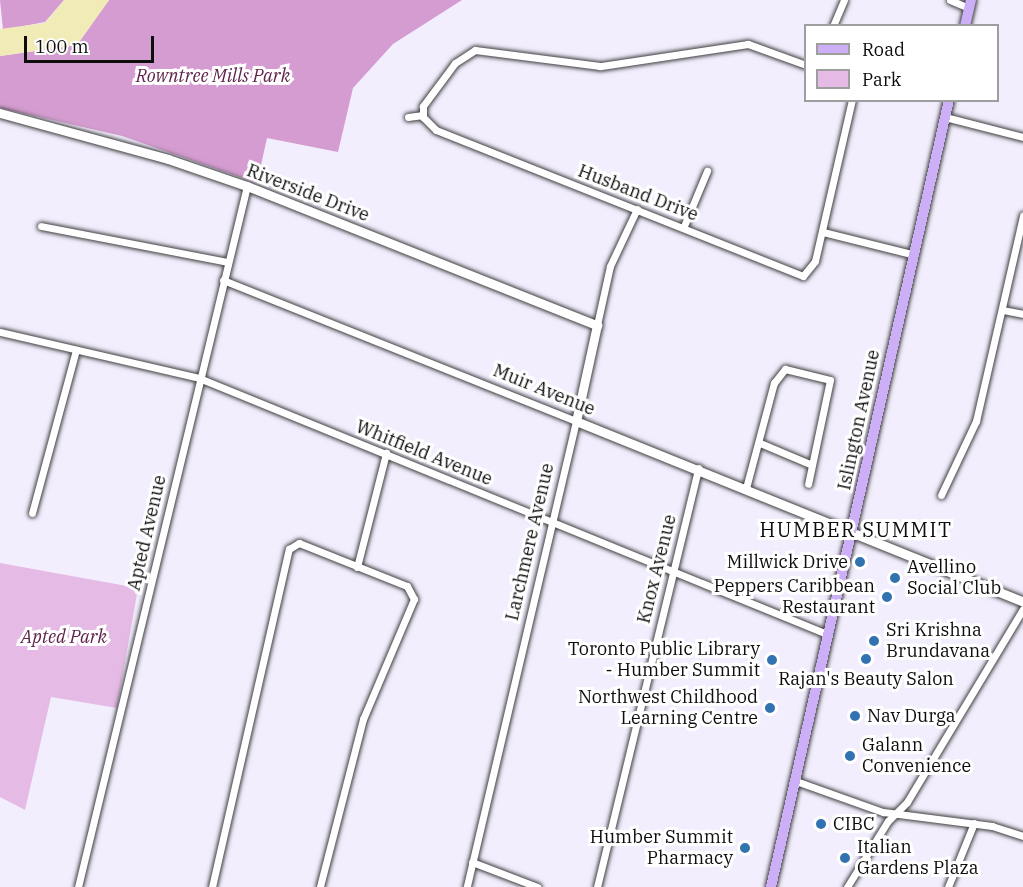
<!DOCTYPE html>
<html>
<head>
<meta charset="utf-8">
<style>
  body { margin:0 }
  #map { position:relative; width:1023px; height:887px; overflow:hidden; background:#f3eefe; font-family:"IBM Plex Serif",serif }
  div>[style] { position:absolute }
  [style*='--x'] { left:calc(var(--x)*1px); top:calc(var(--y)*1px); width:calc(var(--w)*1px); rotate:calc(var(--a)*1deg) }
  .green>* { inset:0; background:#e5bbe5 }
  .forest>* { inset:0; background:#d49cd0 }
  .water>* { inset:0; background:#f1ebb7 }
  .roads { filter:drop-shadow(0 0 2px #404040) drop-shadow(0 0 2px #404040) }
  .minor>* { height:7px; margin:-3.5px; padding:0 3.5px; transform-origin:3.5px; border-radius:3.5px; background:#fff }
  .tertiary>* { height:9px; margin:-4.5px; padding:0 4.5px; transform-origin:4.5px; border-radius:4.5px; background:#fff }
  .secondary>* { height:10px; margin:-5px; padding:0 5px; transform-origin:5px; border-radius:5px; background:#cdaff8 }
  .dots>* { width:16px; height:16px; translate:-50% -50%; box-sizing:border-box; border:3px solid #fff; border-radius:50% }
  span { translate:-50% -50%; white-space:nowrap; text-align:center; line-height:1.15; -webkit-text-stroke:6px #fff; paint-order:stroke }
  .park-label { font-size:18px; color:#5f234c; font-style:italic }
  .street-label { font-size:18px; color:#0d0d0d }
  .poi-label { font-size:18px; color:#0d0d0d }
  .right { translate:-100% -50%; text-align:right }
  .left { translate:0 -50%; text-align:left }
  .neighbourhood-label { font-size:20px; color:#0d0d0d; letter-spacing:1.5px }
  .legend { position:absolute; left:804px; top:24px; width:195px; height:78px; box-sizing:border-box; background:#fff; border:2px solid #9e9e9e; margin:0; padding:8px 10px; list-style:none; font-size:18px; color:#0d0d0d }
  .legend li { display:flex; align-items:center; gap:12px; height:30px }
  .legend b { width:30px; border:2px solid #9e9e9e }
  .scale { position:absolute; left:24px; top:36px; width:130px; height:27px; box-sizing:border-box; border:3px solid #0d0d0d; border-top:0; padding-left:8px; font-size:18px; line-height:21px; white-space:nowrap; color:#0d0d0d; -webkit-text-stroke:4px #fff; paint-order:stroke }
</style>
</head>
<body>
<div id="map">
  <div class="green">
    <i style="clip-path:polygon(0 563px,138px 588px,117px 708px,51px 697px,25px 810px,0 797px)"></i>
  </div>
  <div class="forest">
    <i style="clip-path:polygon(0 0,64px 0,45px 22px,3px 30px)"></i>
    <i style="clip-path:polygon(109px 0,462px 0,393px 44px,353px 88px,338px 152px,267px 138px,257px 183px,122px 136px,0 108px,0 56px,77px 45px)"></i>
  </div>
  <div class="water">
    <i style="clip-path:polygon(64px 0,109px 0,77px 45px,0 56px,0 29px,45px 23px)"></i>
  </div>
  <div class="roads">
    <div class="minor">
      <i style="--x:950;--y:0;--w:21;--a:23"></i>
      <i style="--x:833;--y:26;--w:28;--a:-67"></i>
      <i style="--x:806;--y:65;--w:62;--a:-160.1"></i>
      <i style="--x:748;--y:44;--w:150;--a:171.5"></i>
      <i style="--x:600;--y:66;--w:126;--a:-172.7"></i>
      <i style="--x:475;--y:50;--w:24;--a:147"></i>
      <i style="--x:455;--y:63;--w:54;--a:126.7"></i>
      <i style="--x:423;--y:106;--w:11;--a:90"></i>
      <i style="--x:423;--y:117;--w:18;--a:45"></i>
      <i style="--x:436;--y:130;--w:395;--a:21.7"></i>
      <i style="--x:803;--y:276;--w:19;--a:-51"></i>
      <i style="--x:815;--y:261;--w:165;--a:-77.1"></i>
      <i style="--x:408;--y:117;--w:15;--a:-8"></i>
      <i style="--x:945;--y:117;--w:81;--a:14.4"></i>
      <i style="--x:41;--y:226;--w:190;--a:10.9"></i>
      <i style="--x:684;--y:226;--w:60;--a:-67.3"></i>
      <i style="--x:823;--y:232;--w:91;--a:14"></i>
      <i style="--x:223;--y:280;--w:380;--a:21.8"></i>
      <i style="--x:576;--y:421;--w:479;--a:103.2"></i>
      <i style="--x:1003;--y:310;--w:20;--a:11"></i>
      <i style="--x:597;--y:325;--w:60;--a:-77.6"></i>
      <i style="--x:610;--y:266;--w:63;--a:-64.7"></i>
      <i style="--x:0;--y:332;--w:204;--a:13"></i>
      <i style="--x:199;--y:378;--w:678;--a:22.18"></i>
      <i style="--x:760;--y:443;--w:56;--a:22.9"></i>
      <i style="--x:746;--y:488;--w:109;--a:-75.1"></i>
      <i style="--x:774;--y:383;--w:18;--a:-52"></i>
      <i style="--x:785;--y:369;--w:46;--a:13.7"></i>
      <i style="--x:830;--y:380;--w:106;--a:101.9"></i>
      <i style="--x:941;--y:495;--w:82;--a:-64.7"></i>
      <i style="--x:976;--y:421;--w:211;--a:-77.1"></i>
      <i style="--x:32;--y:513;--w:169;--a:-74.9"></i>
      <i style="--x:357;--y:567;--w:118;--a:-75.7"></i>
      <i style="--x:793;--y:780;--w:96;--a:19.6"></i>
      <i style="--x:883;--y:812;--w:110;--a:7.3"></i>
      <i style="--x:992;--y:826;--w:33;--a:18"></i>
      <i style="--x:472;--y:862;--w:70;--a:21"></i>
      <i style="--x:78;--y:887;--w:721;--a:-76.45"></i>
      <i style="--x:212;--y:887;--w:347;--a:-77.2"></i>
      <i style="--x:289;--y:549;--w:12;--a:-31"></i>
      <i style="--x:299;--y:543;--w:116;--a:21.7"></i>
      <i style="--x:407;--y:586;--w:15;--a:62"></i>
      <i style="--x:414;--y:599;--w:130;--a:113"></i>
      <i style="--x:363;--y:719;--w:173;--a:104.4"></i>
      <i style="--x:597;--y:887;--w:431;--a:-76.4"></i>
      <i style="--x:847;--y:887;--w:78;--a:-58.2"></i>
      <i style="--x:888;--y:821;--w:27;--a:-45"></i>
      <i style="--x:907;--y:802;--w:225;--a:-59"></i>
      <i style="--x:948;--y:887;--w:69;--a:-67.9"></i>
    </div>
    <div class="tertiary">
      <i style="--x:0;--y:113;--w:174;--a:15.3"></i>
      <i style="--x:168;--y:159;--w:83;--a:18.9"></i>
      <i style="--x:247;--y:186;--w:377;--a:21.7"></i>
      <i style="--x:597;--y:325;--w:98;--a:102.3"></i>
      <i style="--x:576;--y:421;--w:482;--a:22"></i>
    </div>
    <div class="secondary">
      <i style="--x:965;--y:26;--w:27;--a:-77"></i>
      <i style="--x:771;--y:887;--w:807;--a:-77.26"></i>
    </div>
  </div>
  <div class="dots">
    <i style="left:860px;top:562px;background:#3173b1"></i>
    <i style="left:895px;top:578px;background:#3173b1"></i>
    <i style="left:887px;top:597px;background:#3173b1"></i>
    <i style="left:874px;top:641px;background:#3173b1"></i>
    <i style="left:866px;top:659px;background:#3173b1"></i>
    <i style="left:772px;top:660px;background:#3173b1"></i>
    <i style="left:770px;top:708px;background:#3173b1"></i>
    <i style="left:855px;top:716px;background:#3173b1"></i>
    <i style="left:850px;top:756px;background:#3173b1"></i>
    <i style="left:821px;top:824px;background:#3173b1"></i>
    <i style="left:745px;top:848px;background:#3173b1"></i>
    <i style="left:845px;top:858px;background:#3173b1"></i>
  </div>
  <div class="park-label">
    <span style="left:213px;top:76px">Rowntree Mills Park</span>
    <span style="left:64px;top:637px">Apted Park</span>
  </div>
  <div class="street-label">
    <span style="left:308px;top:193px;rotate:21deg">Riverside Drive</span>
    <span style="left:638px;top:193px;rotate:21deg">Husband Drive</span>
    <span style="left:544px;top:390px;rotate:22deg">Muir Avenue</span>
    <span style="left:859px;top:420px;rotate:-78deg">Islington Avenue</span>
    <span style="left:424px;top:453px;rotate:22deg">Whitfield Avenue</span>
    <span style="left:147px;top:533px;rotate:-77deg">Apted Avenue</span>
    <span style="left:530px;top:542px;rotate:-77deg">Larchmere Avenue</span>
    <span style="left:657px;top:569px;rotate:-76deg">Knox Avenue</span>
  </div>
  <div class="poi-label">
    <span class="right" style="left:848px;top:562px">Millwick Drive</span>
    <span class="left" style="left:907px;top:578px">Avellino<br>Social Club</span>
    <span class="right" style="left:875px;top:597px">Peppers Caribbean<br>Restaurant</span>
    <span class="left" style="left:886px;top:641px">Sri Krishna<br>Brundavana</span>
    <span class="right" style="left:760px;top:660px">Toronto Public Library<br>- Humber Summit</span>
    <span style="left:866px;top:679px">Rajan's Beauty Salon</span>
    <span class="right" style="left:758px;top:708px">Northwest Childhood<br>Learning Centre</span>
    <span class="left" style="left:867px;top:716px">Nav Durga</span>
    <span class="left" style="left:862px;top:756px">Galann<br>Convenience</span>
    <span class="left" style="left:833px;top:824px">CIBC</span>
    <span class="right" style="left:733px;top:848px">Humber Summit<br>Pharmacy</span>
    <span class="left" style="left:857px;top:858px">Italian<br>Gardens Plaza</span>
  </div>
  <div class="neighbourhood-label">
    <span style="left:856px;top:529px">HUMBER SUMMIT</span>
  </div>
  <ul class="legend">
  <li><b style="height:8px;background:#cdaff8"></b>Road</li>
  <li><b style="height:16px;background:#e5bbe5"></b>Park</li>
  </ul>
  <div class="scale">100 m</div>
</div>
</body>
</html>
